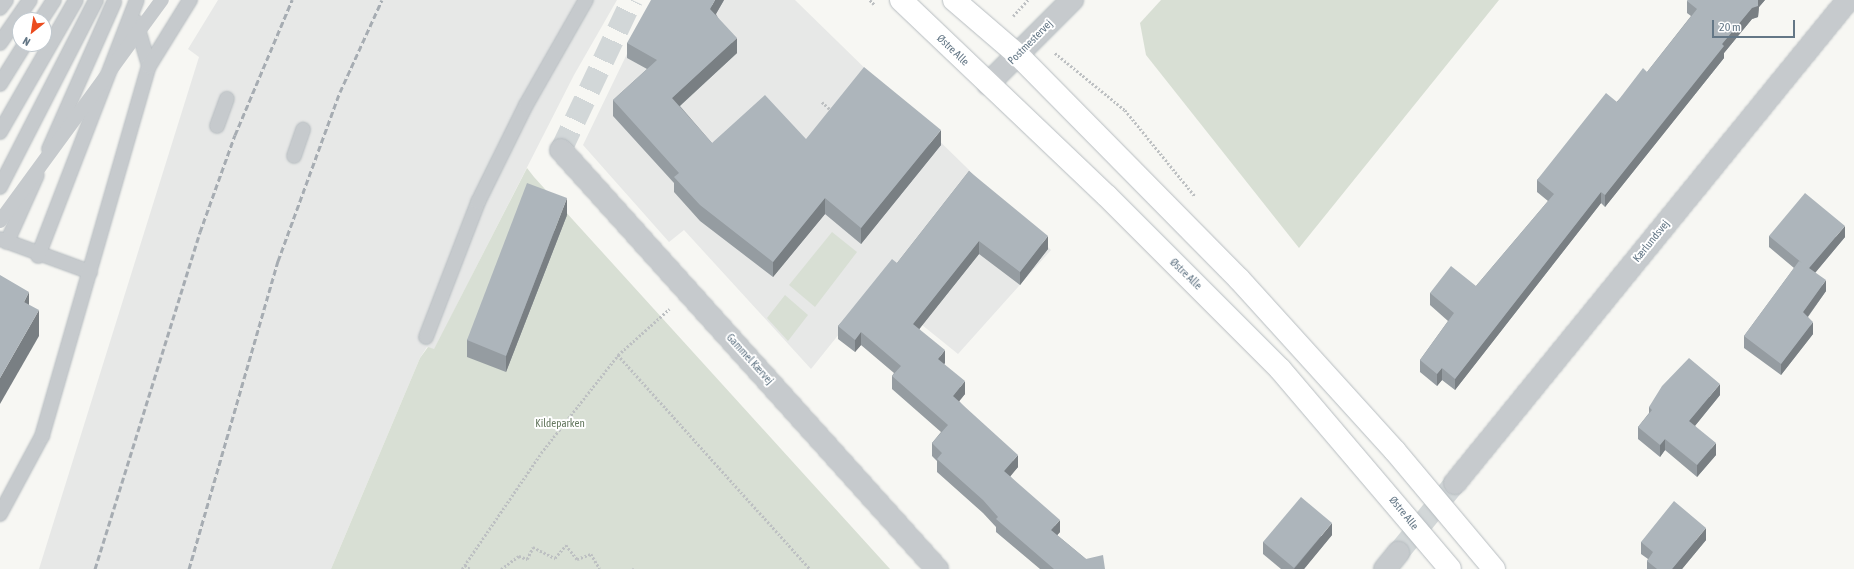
<!DOCTYPE html>
<html>
<head>
<meta charset="utf-8">
<style>
  body { margin:0 }
  #map { position:relative; width:1854px; height:569px; overflow:hidden; background:#f7f7f3; font-family:"Asap Condensed",sans-serif }
  div>[style] { position:absolute }
  [style*='--x'] { left:calc(var(--x)*1px); top:calc(var(--y)*1px); width:calc(var(--w)*1px); rotate:calc(var(--a)*1deg) }
  .built>* { inset:0; background:#e7e8e7 }
  .green>* { inset:0; background:#d8dfd4 }
  .street-tunnel>* { height:22px; margin-top:-11px; transform-origin:0; background:repeating-linear-gradient(90deg,#d2d7d8 0 22px,transparent 0 33px) }
  .path>* { height:2.5px; margin-top:-1.25px; transform-origin:0; background:repeating-linear-gradient(90deg,#bdc0c2 0 2px,transparent 0 4px) }
  .roads { filter:drop-shadow(0 0 1px #b6bcc0) drop-shadow(0 0 1px #b6bcc0) }
  .lane>* { height:14px; margin:-7px; padding:0 7px; transform-origin:7px; border-radius:7px; background:#c6cacd }
  .street>* { height:22px; margin:-11px; padding:0 11px; transform-origin:11px; border-radius:11px; background:#c6cacd }
  .secondary>* { height:22px; margin:-11px; padding:0 11px; transform-origin:11px; border-radius:11px; background:#fff }
  .rail>* { height:3px; margin-top:-1.5px; transform-origin:0; background:repeating-linear-gradient(90deg,#a6acb2 0 6px,transparent 0 9px) }
  .lane-bridge>* { height:14px; margin:-7px; padding:0 7px; transform-origin:7px; border-radius:7px; background:#c6cacd }
  .wall>* { inset:0; background:#959ca1 }
  .shaded-wall>* { inset:0; background:#797f83 }
  .building>* { inset:0; background:#adb5bb }
  span { translate:-50% -50%; white-space:nowrap; text-align:center; line-height:1.15; -webkit-text-stroke:4px #fff; paint-order:stroke }
  .street-label { font-size:11px; color:#647786 }
  .park-label { font-size:11px; color:#65785f }
  .north { position:absolute; left:12px; top:12px; width:40px; height:40px; box-sizing:border-box; background:#fff; border:1px solid #c1c9cf; border-radius:50%; rotate:210deg; font-size:11px; font-weight:700; line-height:16px; text-align:center; color:#647786 }
  .north::after { content:''; display:block; margin:auto; width:14px; height:18px; background:#eb4c1f; clip-path:polygon(50% 0,100% 100%,50% 72%,0 100%) }
  .scale { position:absolute; left:1712px; top:20px; width:83px; height:18px; box-sizing:border-box; border:2px solid #647786; border-top:0; padding-left:5px; font-size:12px; line-height:14px; white-space:nowrap; color:#647786; -webkit-text-stroke:3px #fff; paint-order:stroke }
</style>
</head>
<body>
<div id="map">
  <div class="built">
    <i style="clip-path:polygon(218px 0,617px 0,574px 75px,434px 350px,427px 347px,420px 358px,331px 569px,39px 569px,199px 57px,188px 49px)"></i>
    <i style="clip-path:polygon(653px 0,795px 0,1051px 250px,958px 354px,901px 308px,868px 298px,811px 369px,684px 230px,669px 242px,583px 145px)"></i>
  </div>
  <div class="green">
    <i style="clip-path:polygon(1161px 0,1499px 0,1299px 248px,1146px 55px,1140px 23px)"></i>
    <i style="clip-path:polygon(527px 168px,534px 177px,890px 569px,331px 569px,420px 358px,428px 347px,434px 349px)"></i>
    <i style="clip-path:polygon(832px 232px,857px 252px,815px 307px,789px 285px)"></i>
    <i style="clip-path:polygon(785px 295px,808px 315px,788px 341px,767px 318px)"></i>
  </div>
  <div class="street-tunnel">
    <i style="--x:561;--y:150;--w:166;--a:-64.7"></i>
    <i style="--x:1398;--y:553;--w:90;--a:-50.8"></i>
  </div>
  <div class="path">
    <i style="--x:870;--y:0;--w:7;--a:45"></i>
    <i style="--x:1013;--y:16;--w:22;--a:-47"></i>
    <i style="--x:1055;--y:53;--w:90;--a:39.2"></i>
    <i style="--x:1125;--y:110;--w:111;--a:50.9"></i>
    <i style="--x:822;--y:102;--w:13;--a:42"></i>
    <i style="--x:618;--y:355;--w:288;--a:48.1"></i>
    <i style="--x:465;--y:565;--w:6;--a:39"></i>
    <i style="--x:462;--y:569;--w:140;--a:-55.7"></i>
    <i style="--x:541;--y:453;--w:125;--a:-51.8"></i>
    <i style="--x:618;--y:355;--w:69;--a:-42"></i>
    <i style="--x:501;--y:569;--w:22;--a:-36"></i>
    <i style="--x:519;--y:556;--w:9;--a:21"></i>
    <i style="--x:527;--y:559;--w:13;--a:-63"></i>
    <i style="--x:533;--y:547;--w:25;--a:27"></i>
    <i style="--x:555;--y:558;--w:17;--a:-50"></i>
    <i style="--x:566;--y:545;--w:18;--a:52"></i>
    <i style="--x:577;--y:559;--w:15;--a:-20"></i>
    <i style="--x:591;--y:554;--w:17;--a:59"></i>
    <i style="--x:633;--y:569;--w:1;--a:-45"></i>
  </div>
  <div class="roads">
    <div class="lane">
      <i style="--x:0;--y:8;--w:10;--a:-53"></i>
      <i style="--x:41;--y:20;--w:24;--a:-57"></i>
      <i style="--x:136;--y:22;--w:46;--a:73.5"></i>
      <i style="--x:0;--y:43;--w:52;--a:-55.1"></i>
      <i style="--x:0;--y:84;--w:47;--a:-58"></i>
      <i style="--x:217;--y:126;--w:29;--a:-70"></i>
      <i style="--x:0;--y:132;--w:152;--a:-60.1"></i>
      <i style="--x:49;--y:149;--w:161;--a:-66.1"></i>
      <i style="--x:294;--y:156;--w:28;--a:-71"></i>
      <i style="--x:0;--y:187;--w:210;--a:-62.8"></i>
      <i style="--x:0;--y:239;--w:96;--a:20.1"></i>
      <i style="--x:7;--y:242;--w:73;--a:-65.9"></i>
      <i style="--x:38;--y:256;--w:274;--a:-68.9"></i>
      <i style="--x:426;--y:337;--w:145;--a:-68.9"></i>
      <i style="--x:478;--y:202;--w:108;--a:-63.7"></i>
      <i style="--x:526;--y:105;--w:121;--a:-60.3"></i>
      <i style="--x:0;--y:514;--w:89;--a:-61.7"></i>
      <i style="--x:42;--y:436;--w:385;--a:-73.9"></i>
      <i style="--x:149;--y:66;--w:78;--a:-58.2"></i>
    </div>
    <div class="street">
      <i style="--x:988;--y:84;--w:119;--a:-45"></i>
      <i style="--x:561;--y:150;--w:563;--a:48.1"></i>
      <i style="--x:1455;--y:483;--w:623;--a:-50.87"></i>
      <i style="--x:1385;--y:569;--w:21;--a:-51"></i>
    </div>
    <div class="secondary">
      <i style="--x:901;--y:0;--w:284;--a:43.6"></i>
      <i style="--x:1107;--y:196;--w:245;--a:45"></i>
      <i style="--x:1280;--y:369;--w:262;--a:49.6"></i>
      <i style="--x:954;--y:0;--w:84;--a:40.7"></i>
      <i style="--x:1018;--y:55;--w:315;--a:45.4"></i>
      <i style="--x:1239;--y:279;--w:232;--a:47.8"></i>
      <i style="--x:1395;--y:451;--w:154;--a:50"></i>
    </div>
  </div>
  <div class="rail">
    <i style="--x:95;--y:569;--w:353;--a:-72.7"></i>
    <i style="--x:200;--y:232;--w:103;--a:-70.2"></i>
    <i style="--x:235;--y:135;--w:147;--a:-67.1"></i>
    <i style="--x:189;--y:569;--w:321;--a:-73.9"></i>
    <i style="--x:278;--y:261;--w:180;--a:-69.9"></i>
    <i style="--x:340;--y:92;--w:101;--a:-65.5"></i>
  </div>
  <div class="lane-bridge">
    <i style="--x:0;--y:221;--w:274;--a:-53.8"></i>
  </div>
  <div class="wall">
    <i style="clip-path:polygon(724px 0,716px 14px,737px 53px,680px 106px,712px 143px,806px 139px,941px 145px,861px 244px,825px 214px,773px 277px,700px 221px,674px 192px,674px 183px,613px 116px,613px 100px,647px 69px,627px 58px,627px 43px)"></i>
    <i style="clip-path:polygon(1688px 0,1765px 0,1759px 7px,1758px 17px,1752px 19px,1724px 53px,1724px 58px,1605px 207px,1601px 203px,1455px 390px,1442px 380px,1437px 386px,1420px 372px,1420px 360px,1448px 321px,1430px 305px,1430px 293px,1476px 286px,1548px 201px,1537px 192px,1537px 180px,1647px 72px,1691px 16px,1687px 13px,1687px 1px)"></i>
    <i style="clip-path:polygon(969px 171px,1048px 249px,1020px 285px,979px 254px,919px 329px,945px 363px,944px 364px,965px 394px,959px 401px,1018px 467px,1010px 476px,1060px 532px,1057px 535px,1086px 559px,1105px 569px,1040px 569px,996px 532px,996px 527px,983px 513px,937px 472px,937px 461px,932px 456px,932px 443px,941px 432px,892px 389px,892px 376px,894px 373px,861px 345px,855px 352px,838px 339px,838px 326px,897px 263px)"></i>
    <i style="clip-path:polygon(567px 215px,506px 372px,467px 357px,467px 340px)"></i>
    <i style="clip-path:polygon(1769px 236px,1845px 237px,1815px 273px,1826px 291px,1808px 317px,1813px 334px,1781px 375px,1744px 348px,1744px 336px,1794px 268px,1769px 247px)"></i>
    <i style="clip-path:polygon(1720px 395px,1695px 426px,1716px 455px,1697px 477px,1665px 450px,1660px 457px,1638px 439px,1638px 427px,1649px 413px,1649px 407px)"></i>
    <i style="clip-path:polygon(1332px 535px,1304px 569px,1281px 569px,1263px 554px,1263px 542px)"></i>
    <i style="clip-path:polygon(1706px 540px,1682px 569px,1647px 569px,1647px 561px,1648px 559px,1641px 554px,1641px 542px)"></i>
  </div>
  <div class="shaded-wall">
    <i style="clip-path:polygon(715px 0,724px 0,710px 24px,710px 9px)"></i>
    <i style="clip-path:polygon(1758px 0,1765px 0,1759px 7px,1758px 17px,1752px 19px,1724px 53px,1724px 58px,1605px 207px,1605px 195px,1722px 44px)"></i>
    <i style="clip-path:polygon(737px 38px,737px 53px,672px 113px,672px 98px)"></i>
    <i style="clip-path:polygon(941px 130px,941px 145px,861px 244px,861px 228px)"></i>
    <i style="clip-path:polygon(1601px 192px,1601px 203px,1455px 390px,1455px 379px)"></i>
    <i style="clip-path:polygon(567px 198px,567px 215px,506px 372px,506px 356px)"></i>
    <i style="clip-path:polygon(825px 198px,825px 214px,773px 277px,773px 262px)"></i>
    <i style="clip-path:polygon(1845px 226px,1845px 237px,1809px 280px,1809px 268px)"></i>
    <i style="clip-path:polygon(1048px 236px,1048px 249px,1020px 285px,1020px 272px)"></i>
    <i style="clip-path:polygon(979px 241px,979px 254px,913px 337px,913px 324px)"></i>
    <i style="clip-path:polygon(1826px 280px,1826px 291px,1803px 323px,1803px 312px)"></i>
    <i style="clip-path:polygon(29px 292px,29px 319px,24px 302px)"></i>
    <i style="clip-path:polygon(39px 310px,39px 336px,0 404px,0 378px)"></i>
    <i style="clip-path:polygon(1813px 322px,1813px 334px,1781px 375px,1781px 364px)"></i>
    <i style="clip-path:polygon(861px 332px,861px 345px,855px 352px,855px 340px)"></i>
    <i style="clip-path:polygon(945px 350px,945px 363px,938px 371px,938px 359px)"></i>
    <i style="clip-path:polygon(1442px 368px,1442px 380px,1437px 386px,1437px 374px)"></i>
    <i style="clip-path:polygon(965px 381px,965px 394px,953px 409px,953px 396px)"></i>
    <i style="clip-path:polygon(1720px 384px,1720px 395px,1689px 433px,1689px 421px)"></i>
    <i style="clip-path:polygon(1665px 439px,1665px 450px,1660px 457px,1660px 445px)"></i>
    <i style="clip-path:polygon(1716px 443px,1716px 455px,1697px 477px,1697px 465px)"></i>
    <i style="clip-path:polygon(1018px 455px,1018px 467px,1004px 484px,1004px 471px)"></i>
    <i style="clip-path:polygon(1060px 520px,1060px 532px,1051px 542px,1051px 530px)"></i>
    <i style="clip-path:polygon(1332px 523px,1332px 535px,1304px 569px,1294px 569px)"></i>
    <i style="clip-path:polygon(1706px 528px,1706px 540px,1682px 569px,1672px 569px)"></i>
  </div>
  <div class="building">
    <i style="clip-path:polygon(651px 0,715px 0,710px 9px,737px 38px,672px 98px,712px 143px,765px 95px,806px 139px,864px 67px,941px 130px,861px 228px,825px 198px,773px 262px,700px 205px,674px 177px,679px 173px,613px 100px,657px 60px,627px 43px)"></i>
    <i style="clip-path:polygon(1688px 0,1758px 0,1758px 6px,1752px 8px,1722px 44px,1724px 46px,1605px 195px,1601px 192px,1455px 379px,1442px 368px,1437px 374px,1420px 360px,1454px 313px,1430px 293px,1451px 266px,1476px 286px,1554px 194px,1537px 180px,1606px 93px,1617px 102px,1643px 68px,1647px 72px,1697px 9px,1687px 1px)"></i>
    <i style="clip-path:polygon(969px 171px,1048px 236px,1020px 272px,979px 241px,913px 324px,945px 350px,938px 359px,965px 381px,953px 396px,1018px 455px,1004px 471px,1060px 520px,1051px 530px,1086px 559px,1103px 555px,1105px 569px,1054px 569px,996px 519px,998px 517px,983px 500px,937px 459px,942px 453px,932px 443px,948px 425px,892px 376px,901px 366px,861px 332px,855px 340px,838px 326px,892px 259px,897px 263px)"></i>
    <i style="clip-path:polygon(527px 183px,567px 198px,506px 356px,467px 340px)"></i>
    <i style="clip-path:polygon(1805px 193px,1845px 226px,1809px 268px,1826px 280px,1803px 312px,1813px 322px,1781px 364px,1744px 336px,1799px 261px,1802px 263px,1769px 236px)"></i>
    <i style="clip-path:polygon(0 275px,29px 292px,24px 302px,39px 310px,0 378px)"></i>
    <i style="clip-path:polygon(1689px 358px,1720px 384px,1689px 421px,1716px 443px,1697px 465px,1665px 439px,1660px 445px,1638px 427px,1652px 410px,1649px 407px,1662px 386px)"></i>
    <i style="clip-path:polygon(1301px 497px,1332px 523px,1294px 568px,1263px 542px)"></i>
    <i style="clip-path:polygon(1674px 501px,1706px 528px,1672px 569px,1657px 569px,1647px 561px,1653px 552px,1641px 542px)"></i>
  </div>
  <div class="street-label">
    <span style="left:1030px;top:42px;rotate:-45deg">Postmestervej</span>
    <span style="left:953px;top:50px;rotate:44deg">Østre Alle</span>
    <span style="left:1651px;top:241px;rotate:-51deg">Kærlundsvej</span>
    <span style="left:1186px;top:274px;rotate:44deg">Østre Alle</span>
    <span style="left:750px;top:359px;rotate:48deg">Gammel Kærvej</span>
    <span style="left:1404px;top:513px;rotate:51deg">Østre Alle</span>
  </div>
  <div class="park-label">
    <span style="left:560px;top:423px">Kildeparken</span>
  </div>
  <div class="north">N</div>
  <div class="scale">20 m</div>
</div>
</body>
</html>
